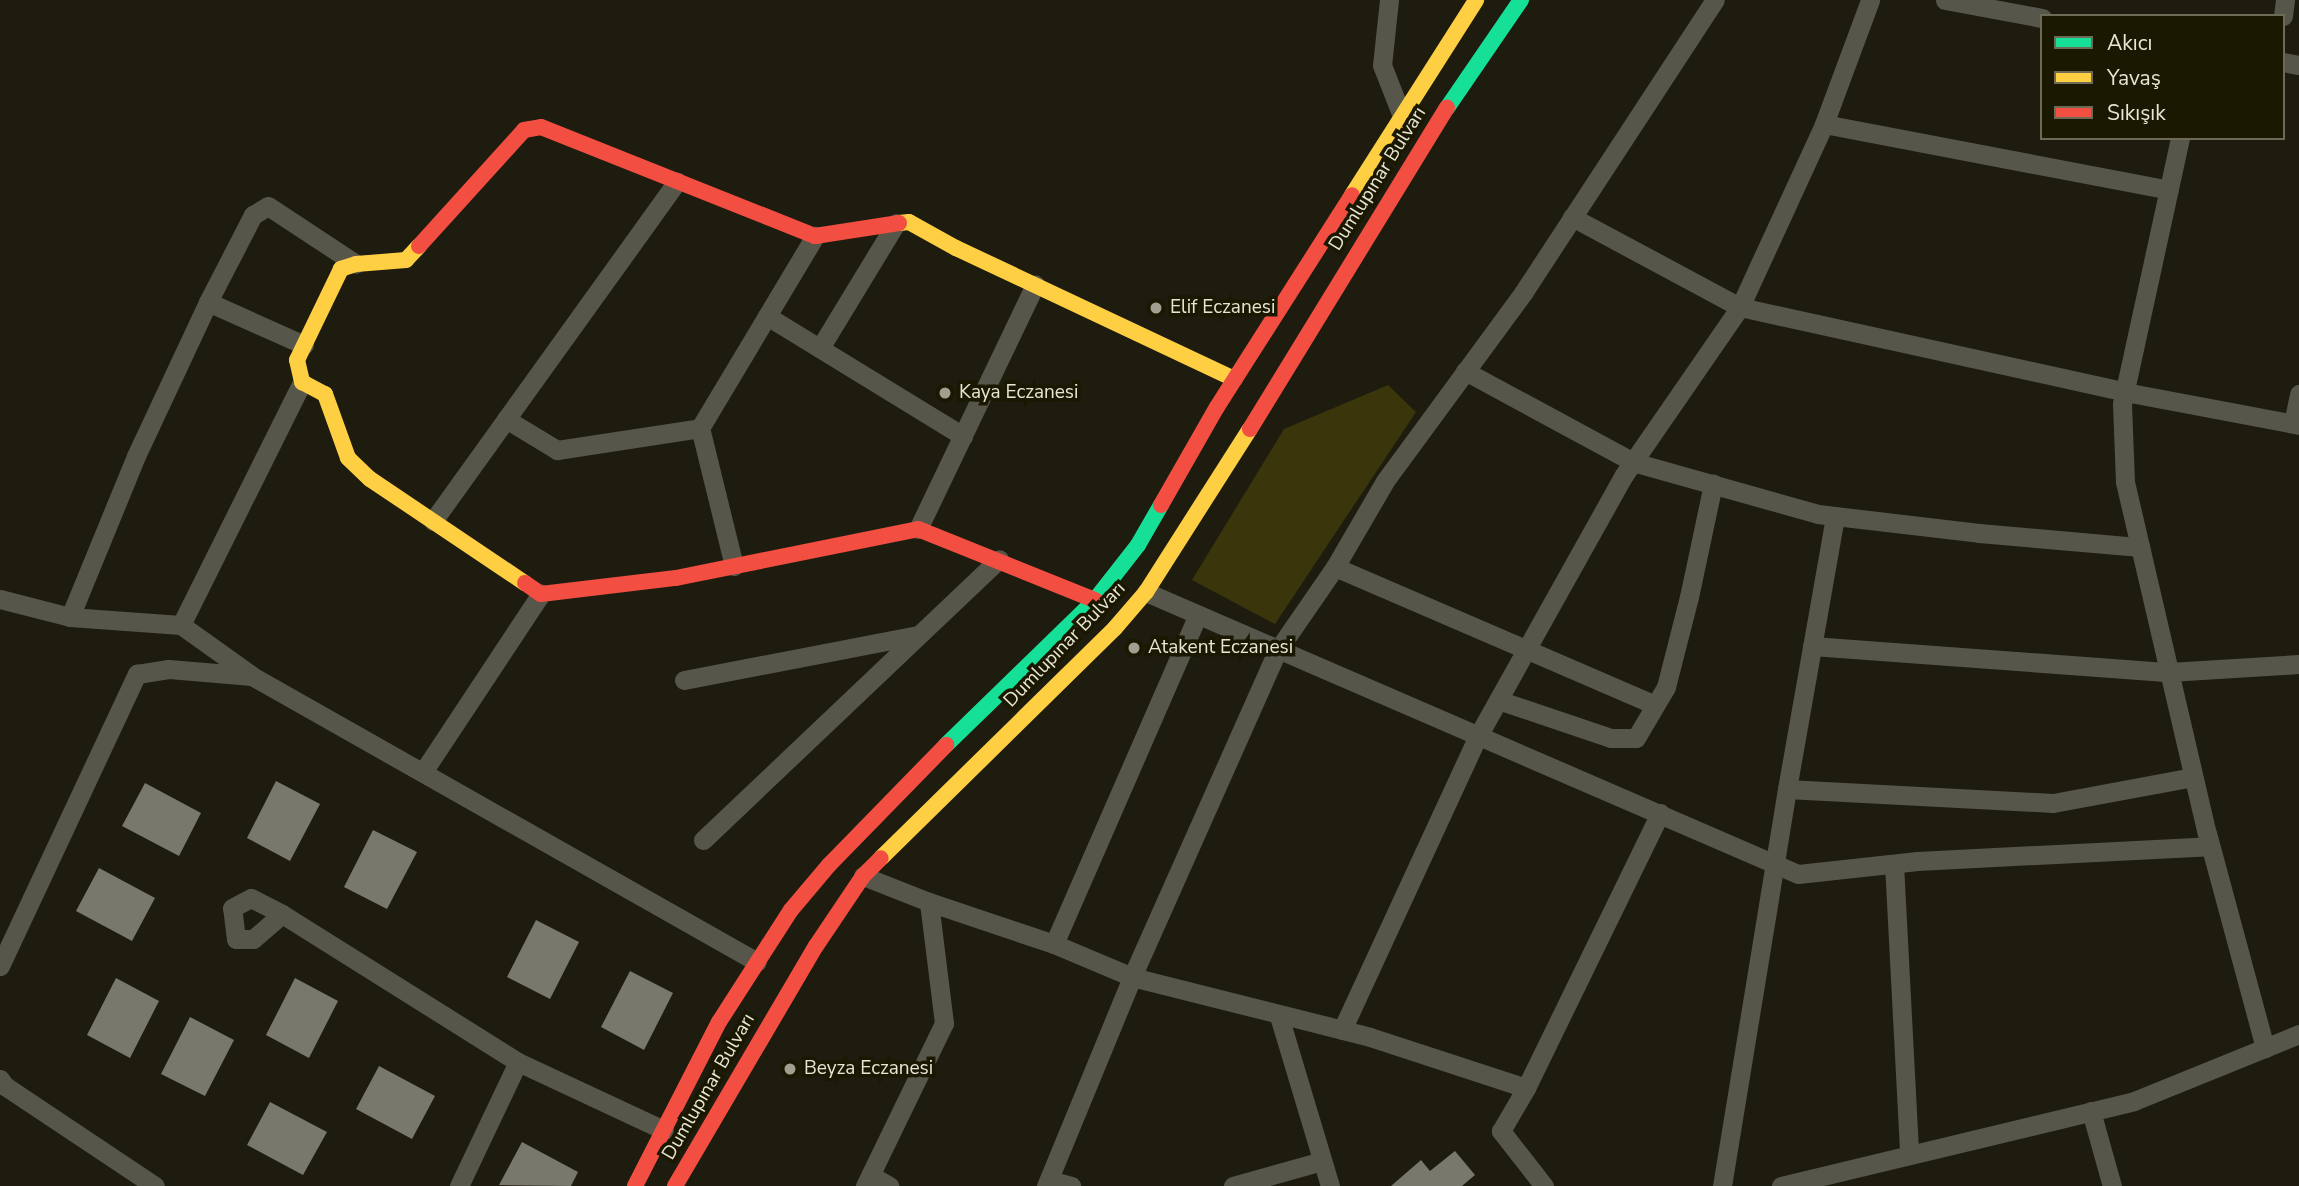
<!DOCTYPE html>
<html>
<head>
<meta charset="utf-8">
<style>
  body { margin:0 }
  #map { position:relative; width:2299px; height:1186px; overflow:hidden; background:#1e1c0e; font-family:"Nunito Sans",sans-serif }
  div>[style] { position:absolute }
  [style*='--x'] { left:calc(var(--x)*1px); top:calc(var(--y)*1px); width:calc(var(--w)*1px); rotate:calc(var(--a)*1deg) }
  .green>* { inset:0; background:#3a350b }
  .building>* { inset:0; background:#79786c }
  .street>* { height:19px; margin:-9.5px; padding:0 9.5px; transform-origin:9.5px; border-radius:9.5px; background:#57564b }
  .fast>* { height:16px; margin:-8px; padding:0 8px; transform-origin:8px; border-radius:8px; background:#16e098 }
  .slow>* { height:16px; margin:-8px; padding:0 8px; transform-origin:8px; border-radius:8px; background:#ffcf43 }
  .jam>* { height:16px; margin:-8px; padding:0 8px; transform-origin:8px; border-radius:8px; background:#f24e42 }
  .dots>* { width:19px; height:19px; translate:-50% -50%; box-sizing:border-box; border:4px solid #1b1801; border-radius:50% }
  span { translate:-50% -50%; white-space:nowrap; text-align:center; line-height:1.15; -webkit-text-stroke:7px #1b1801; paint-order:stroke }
  .street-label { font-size:19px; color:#e7e5d6 }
  .poi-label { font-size:19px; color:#e7e5d6 }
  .left { translate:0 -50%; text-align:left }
  .legend { position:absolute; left:2040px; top:14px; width:245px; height:126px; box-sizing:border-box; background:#1b1801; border:2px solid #6d6a56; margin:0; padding:9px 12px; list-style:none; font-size:21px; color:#e7e5d6 }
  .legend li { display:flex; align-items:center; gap:14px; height:35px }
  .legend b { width:35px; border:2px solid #6d6a56 }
</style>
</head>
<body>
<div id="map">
  <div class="green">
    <i style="clip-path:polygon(1388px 385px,1416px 412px,1275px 624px,1192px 580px,1284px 429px)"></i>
  </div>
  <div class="building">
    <i style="clip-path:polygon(276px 781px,320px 804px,290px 861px,247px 838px)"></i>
    <i style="clip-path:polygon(145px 783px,201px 813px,179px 856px,122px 826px)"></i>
    <i style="clip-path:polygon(373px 830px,417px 852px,387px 909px,344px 887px)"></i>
    <i style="clip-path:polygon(99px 868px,155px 898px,132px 941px,76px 911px)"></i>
    <i style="clip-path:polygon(536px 920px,579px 942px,550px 999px,507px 977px)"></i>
    <i style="clip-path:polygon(630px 971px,673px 993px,644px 1050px,601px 1027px)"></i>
    <i style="clip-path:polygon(116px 978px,159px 1001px,130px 1058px,87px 1035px)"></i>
    <i style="clip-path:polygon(295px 978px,338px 1001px,309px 1058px,266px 1035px)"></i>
    <i style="clip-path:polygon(190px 1017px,234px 1040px,205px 1096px,161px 1074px)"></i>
    <i style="clip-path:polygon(379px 1066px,435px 1096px,412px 1139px,356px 1109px)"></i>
    <i style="clip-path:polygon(270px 1102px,327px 1132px,303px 1175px,247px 1145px)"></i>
    <i style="clip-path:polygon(522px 1142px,578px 1172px,571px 1186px,499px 1185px)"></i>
    <i style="clip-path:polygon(1455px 1151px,1475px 1175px,1462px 1186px,1391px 1186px,1421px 1160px,1430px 1171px)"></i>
  </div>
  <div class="street">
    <i style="--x:1389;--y:0;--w:65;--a:96.1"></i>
    <i style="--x:1382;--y:65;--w:55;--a:68.6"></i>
    <i style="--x:1945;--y:0;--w:99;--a:10.5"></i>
    <i style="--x:2283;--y:16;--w:16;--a:-83"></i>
    <i style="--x:2283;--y:62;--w:16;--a:11"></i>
    <i style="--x:1824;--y:124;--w:351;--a:10.8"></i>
    <i style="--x:2180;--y:138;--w:272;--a:102.3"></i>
    <i style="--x:2122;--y:404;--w:78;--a:87.8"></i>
    <i style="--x:2125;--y:482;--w:360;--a:76.9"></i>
    <i style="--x:2207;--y:833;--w:223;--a:74.9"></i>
    <i style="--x:1572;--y:217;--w:191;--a:28.2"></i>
    <i style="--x:1740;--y:307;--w:394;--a:12.4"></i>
    <i style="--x:2125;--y:392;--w:177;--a:10.7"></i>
    <i style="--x:208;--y:302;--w:105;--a:24.1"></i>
    <i style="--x:767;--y:316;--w:230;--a:31.5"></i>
    <i style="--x:820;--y:348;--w:146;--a:-58.7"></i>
    <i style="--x:1465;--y:371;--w:191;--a:28.4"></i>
    <i style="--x:1633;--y:462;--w:192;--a:15.7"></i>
    <i style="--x:1818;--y:514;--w:162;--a:6.7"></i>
    <i style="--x:1979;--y:533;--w:162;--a:5"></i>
    <i style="--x:506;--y:419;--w:60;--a:31.3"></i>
    <i style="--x:557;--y:450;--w:145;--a:-8.7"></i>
    <i style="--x:2293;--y:423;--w:30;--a:-78"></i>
    <i style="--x:433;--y:521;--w:418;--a:-54.3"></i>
    <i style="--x:918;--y:529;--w:271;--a:-64.4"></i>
    <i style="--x:734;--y:566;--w:142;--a:-103.8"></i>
    <i style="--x:700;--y:428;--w:224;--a:-59.1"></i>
    <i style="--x:1335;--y:567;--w:348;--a:23.3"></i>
    <i style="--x:1146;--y:592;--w:710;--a:23.39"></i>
    <i style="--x:1798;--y:874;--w:120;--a:-6.2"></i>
    <i style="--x:1917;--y:861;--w:293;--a:-2.9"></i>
    <i style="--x:0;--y:599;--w:72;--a:14.4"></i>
    <i style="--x:70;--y:617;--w:111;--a:4.1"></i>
    <i style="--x:181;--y:625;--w:86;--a:35.5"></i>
    <i style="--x:70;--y:617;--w:174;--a:-67.7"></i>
    <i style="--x:136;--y:456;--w:170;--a:-64.9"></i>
    <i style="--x:208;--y:302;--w:98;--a:-62.7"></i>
    <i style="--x:253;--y:215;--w:17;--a:-31"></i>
    <i style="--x:268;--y:206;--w:105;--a:33.4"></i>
    <i style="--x:181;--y:625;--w:271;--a:-63.5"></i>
    <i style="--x:1812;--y:646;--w:358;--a:4.2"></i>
    <i style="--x:2169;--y:672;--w:130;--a:-3.5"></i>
    <i style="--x:684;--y:680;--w:238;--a:-10.9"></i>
    <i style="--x:1498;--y:700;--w:119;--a:18.6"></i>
    <i style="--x:1611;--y:738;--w:25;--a:0"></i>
    <i style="--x:1636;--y:738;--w:59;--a:-59.5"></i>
    <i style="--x:1666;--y:687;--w:93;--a:-75.7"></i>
    <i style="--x:1689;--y:597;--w:116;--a:-78"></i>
    <i style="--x:423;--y:772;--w:214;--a:-56.5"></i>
    <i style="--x:1787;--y:789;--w:266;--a:3"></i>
    <i style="--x:2053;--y:803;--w:142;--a:-10.5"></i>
    <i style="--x:703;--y:840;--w:408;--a:-43.5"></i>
    <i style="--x:1894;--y:864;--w:291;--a:87"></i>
    <i style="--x:863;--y:876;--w:71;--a:21.5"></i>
    <i style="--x:929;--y:902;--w:132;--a:18.6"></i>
    <i style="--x:1054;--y:944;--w:85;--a:22.9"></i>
    <i style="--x:1132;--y:977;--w:245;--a:14.1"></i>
    <i style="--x:1370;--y:1037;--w:164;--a:18.1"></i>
    <i style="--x:282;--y:914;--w:38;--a:139"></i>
    <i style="--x:253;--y:939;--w:17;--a:180"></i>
    <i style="--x:236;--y:939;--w:31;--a:-97"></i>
    <i style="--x:232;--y:908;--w:21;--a:-28"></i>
    <i style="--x:251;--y:898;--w:35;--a:27"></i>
    <i style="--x:282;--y:914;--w:279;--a:32.1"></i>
    <i style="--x:518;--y:1062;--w:161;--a:25"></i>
    <i style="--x:1054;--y:944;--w:359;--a:-66.4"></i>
    <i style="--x:0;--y:966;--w:323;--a:-64.9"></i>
    <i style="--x:137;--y:674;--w:32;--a:-9"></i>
    <i style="--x:169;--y:669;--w:83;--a:4.8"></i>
    <i style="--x:252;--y:676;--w:580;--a:29.52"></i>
    <i style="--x:1279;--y:1016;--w:177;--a:73.3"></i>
    <i style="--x:1342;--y:1030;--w:324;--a:-65.2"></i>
    <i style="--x:1478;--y:736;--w:299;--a:-60.8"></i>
    <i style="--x:1624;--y:475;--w:204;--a:-55.4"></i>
    <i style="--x:1740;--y:307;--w:201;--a:-65.3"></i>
    <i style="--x:1824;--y:124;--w:132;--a:-69.6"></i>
    <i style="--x:0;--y:1079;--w:9;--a:54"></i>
    <i style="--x:5;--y:1086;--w:180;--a:33.7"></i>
    <i style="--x:2091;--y:1111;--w:78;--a:74.4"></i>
    <i style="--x:872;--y:1176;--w:20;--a:30"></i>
    <i style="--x:1049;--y:1180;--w:23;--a:15"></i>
    <i style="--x:459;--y:1186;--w:137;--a:-64.6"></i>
    <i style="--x:865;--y:1186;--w:181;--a:-64.1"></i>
    <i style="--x:944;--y:1023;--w:122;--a:-97.1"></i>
    <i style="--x:1046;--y:1186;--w:226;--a:-67.6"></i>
    <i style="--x:1132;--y:977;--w:357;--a:-66"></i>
    <i style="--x:1277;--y:651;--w:102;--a:-55.4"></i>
    <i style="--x:1335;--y:567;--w:99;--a:-59.8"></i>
    <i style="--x:1385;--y:481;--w:233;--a:-53.7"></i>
    <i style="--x:1523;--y:293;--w:350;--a:-56.8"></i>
    <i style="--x:1233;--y:1186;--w:92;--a:-15.7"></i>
    <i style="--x:1544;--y:1186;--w:70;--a:-128"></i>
    <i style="--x:1501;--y:1131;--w:50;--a:-59.8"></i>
    <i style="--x:1526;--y:1088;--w:306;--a:-64"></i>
    <i style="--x:1722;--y:1186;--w:402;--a:-80.7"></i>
    <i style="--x:1787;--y:789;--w:277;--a:-80"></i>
    <i style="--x:1781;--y:1186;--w:363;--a:-13.5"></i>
    <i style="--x:2134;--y:1101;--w:178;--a:-22.1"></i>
  </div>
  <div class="fast">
    <i style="--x:1447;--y:108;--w:131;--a:-55.6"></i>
    <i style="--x:946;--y:745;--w:208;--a:-44.2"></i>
    <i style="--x:1095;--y:600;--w:70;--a:-52"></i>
    <i style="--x:1138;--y:545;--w:46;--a:-60.1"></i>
  </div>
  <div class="slow">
    <i style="--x:1352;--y:195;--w:231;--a:-57.5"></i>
    <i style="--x:899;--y:223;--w:10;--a:-6"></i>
    <i style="--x:909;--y:222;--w:54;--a:29"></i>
    <i style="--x:956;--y:248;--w:308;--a:25.2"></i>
    <i style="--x:419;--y:246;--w:19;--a:133"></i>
    <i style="--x:406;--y:260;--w:50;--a:175.4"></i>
    <i style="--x:356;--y:264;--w:16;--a:162"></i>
    <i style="--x:341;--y:269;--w:101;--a:115.8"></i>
    <i style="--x:297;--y:360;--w:23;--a:77"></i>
    <i style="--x:302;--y:382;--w:26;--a:28"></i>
    <i style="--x:325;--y:394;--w:68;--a:70.2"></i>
    <i style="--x:348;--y:458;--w:30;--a:44"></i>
    <i style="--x:370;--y:479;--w:187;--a:33.9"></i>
    <i style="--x:881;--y:858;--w:328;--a:-44.5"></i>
    <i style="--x:1115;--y:628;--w:48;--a:-49.3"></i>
    <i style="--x:1146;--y:592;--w:193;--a:-57.5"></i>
  </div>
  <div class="jam">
    <i style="--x:419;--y:246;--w:156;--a:-47.8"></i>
    <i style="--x:524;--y:130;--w:17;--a:-10"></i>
    <i style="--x:541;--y:127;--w:295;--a:21.7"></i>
    <i style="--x:815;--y:236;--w:85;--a:-8.8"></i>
    <i style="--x:1250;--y:429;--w:377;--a:-58.5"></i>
    <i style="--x:1161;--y:505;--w:113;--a:-60.3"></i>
    <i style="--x:1217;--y:407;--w:251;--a:-57.5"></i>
    <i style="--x:525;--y:583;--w:19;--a:35"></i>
    <i style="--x:541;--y:594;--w:136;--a:-6.8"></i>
    <i style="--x:676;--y:578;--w:247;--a:-11.4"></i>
    <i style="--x:918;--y:529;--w:191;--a:21.9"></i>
    <i style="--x:635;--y:1186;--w:184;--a:-62.9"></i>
    <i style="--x:719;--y:1022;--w:133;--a:-57.3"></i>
    <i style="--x:791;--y:910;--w:59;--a:-49.8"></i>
    <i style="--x:829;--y:865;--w:168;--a:-45.7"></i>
    <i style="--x:675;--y:1186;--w:278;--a:-59.6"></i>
    <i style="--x:816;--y:946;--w:84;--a:-56.1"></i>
    <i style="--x:863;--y:876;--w:25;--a:-45"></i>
  </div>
  <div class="dots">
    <i style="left:1156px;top:308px;background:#a19f90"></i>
    <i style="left:945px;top:393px;background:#a19f90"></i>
    <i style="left:1134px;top:648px;background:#a19f90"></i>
    <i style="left:790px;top:1069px;background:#a19f90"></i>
  </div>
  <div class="street-label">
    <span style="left:1378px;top:179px;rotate:-58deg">Dumlupınar Bulvarı</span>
    <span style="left:1065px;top:645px;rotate:-46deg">Dumlupınar Bulvarı</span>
    <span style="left:709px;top:1087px;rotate:-60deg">Dumlupınar Bulvarı</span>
  </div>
  <div class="poi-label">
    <span class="left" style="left:1170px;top:308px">Elif Eczanesi</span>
    <span class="left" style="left:959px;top:393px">Kaya Eczanesi</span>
    <span class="left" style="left:1148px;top:648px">Atakent Eczanesi</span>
    <span class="left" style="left:804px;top:1069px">Beyza Eczanesi</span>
  </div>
  <ul class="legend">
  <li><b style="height:9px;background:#16e098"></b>Akıcı</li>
  <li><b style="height:9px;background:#ffcf43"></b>Yavaş</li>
  <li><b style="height:9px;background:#f24e42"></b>Sıkışık</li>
  </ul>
</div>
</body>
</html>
